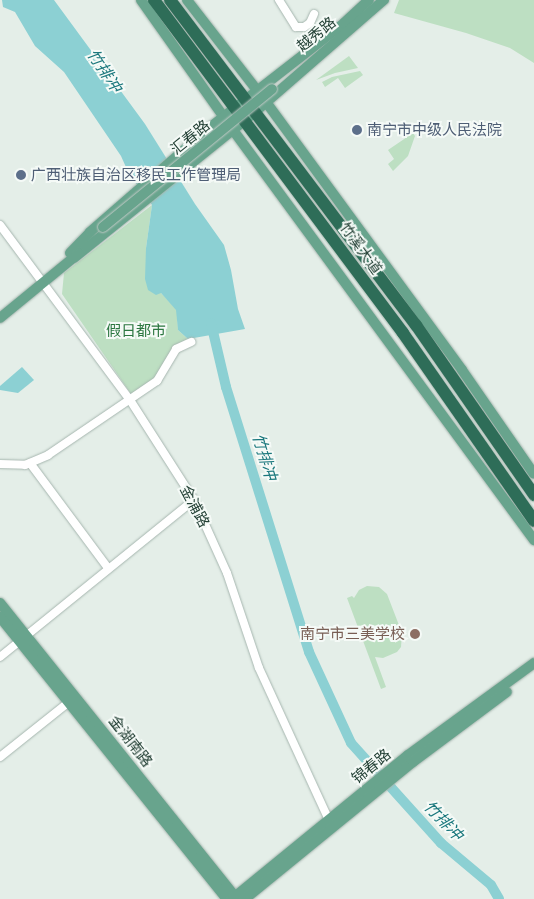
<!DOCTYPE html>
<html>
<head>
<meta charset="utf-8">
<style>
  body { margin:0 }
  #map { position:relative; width:534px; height:899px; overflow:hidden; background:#e4eee8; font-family:Helvetica,"Noto Sans SC",sans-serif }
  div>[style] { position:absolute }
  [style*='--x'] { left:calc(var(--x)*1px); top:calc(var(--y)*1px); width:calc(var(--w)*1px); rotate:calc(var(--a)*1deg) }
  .green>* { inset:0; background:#bddfc2 }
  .water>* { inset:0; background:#8cd0d3 }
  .river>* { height:10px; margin:-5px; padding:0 5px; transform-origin:5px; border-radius:5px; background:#8cd0d3 }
  .roads { filter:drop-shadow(0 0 1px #a6b6af) drop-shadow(0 0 1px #a6b6af) }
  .minor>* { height:8px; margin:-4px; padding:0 4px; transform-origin:4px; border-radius:4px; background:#fff }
  .major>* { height:10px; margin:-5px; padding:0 5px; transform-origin:5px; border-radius:5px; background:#68a48d }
  .highway>* { height:12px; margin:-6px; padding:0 6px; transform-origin:6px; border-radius:6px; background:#2e6d58 }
  .bridges { filter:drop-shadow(0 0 1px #c1cac6) drop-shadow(0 0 1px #c1cac6) }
  .major-bridge>* { height:10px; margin:-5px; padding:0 5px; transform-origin:5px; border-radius:5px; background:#68a48d }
  .dots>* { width:14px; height:14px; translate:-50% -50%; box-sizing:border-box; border:2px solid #f5faf7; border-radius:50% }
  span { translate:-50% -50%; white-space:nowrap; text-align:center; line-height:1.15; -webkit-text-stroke:4px #f5faf7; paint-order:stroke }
  .street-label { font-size:15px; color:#234035 }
  .service-label { font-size:15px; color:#4e5e75 }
  .left { translate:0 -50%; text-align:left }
  .park-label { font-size:15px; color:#2c7741 }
  .education-label { font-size:15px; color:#785e54 }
  .right { translate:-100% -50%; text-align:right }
  .water-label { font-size:16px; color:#1b787d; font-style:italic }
</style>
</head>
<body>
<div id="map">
  <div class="green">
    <i style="clip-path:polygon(399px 0,534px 0,534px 63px,510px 48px,466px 33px,394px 13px)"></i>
    <i style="clip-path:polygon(349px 56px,358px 68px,335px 73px,316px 80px)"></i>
    <i style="clip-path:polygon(360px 71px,363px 75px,345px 88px,338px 78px,325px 87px,322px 82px,332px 77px)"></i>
    <i style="clip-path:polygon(413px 133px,415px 136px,408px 156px,393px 171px,388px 164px,394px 159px,388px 150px)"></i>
    <i style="clip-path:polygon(152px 205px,146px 248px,161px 293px,177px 310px,178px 330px,188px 339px,175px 345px,158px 375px,131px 394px,62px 294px,64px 273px)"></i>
    <i style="clip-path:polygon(367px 586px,379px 587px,387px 594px,402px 633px,401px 647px,397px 652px,383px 658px,375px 657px,386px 687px,381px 689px,347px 598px,352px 596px,354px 598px,359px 590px)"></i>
  </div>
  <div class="water">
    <i style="clip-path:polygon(2px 0,54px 0,145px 124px,195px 204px,224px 245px,231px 270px,238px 309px,245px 329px,188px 339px,178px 330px,176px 310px,161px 293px,156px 295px,148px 290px,145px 279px,146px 248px,152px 205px,129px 174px,121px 156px,64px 72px,35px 46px,15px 12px,3px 7px)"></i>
    <i style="clip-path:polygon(22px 367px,34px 380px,18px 393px,0 390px,0 386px)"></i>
  </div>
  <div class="river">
    <i style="--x:211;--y:323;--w:66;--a:76.8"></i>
    <i style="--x:226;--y:387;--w:278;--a:72.6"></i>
    <i style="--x:309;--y:652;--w:100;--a:65.2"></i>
    <i style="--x:351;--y:743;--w:135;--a:48"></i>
    <i style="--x:441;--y:843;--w:65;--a:40"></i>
    <i style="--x:491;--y:885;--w:16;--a:60"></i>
  </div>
  <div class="roads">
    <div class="minor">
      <i style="--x:279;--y:0;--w:32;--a:58"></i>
      <i style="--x:296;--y:27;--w:8;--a:0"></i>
      <i style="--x:304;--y:27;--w:7;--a:-34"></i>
      <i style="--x:310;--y:23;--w:10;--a:-66"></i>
      <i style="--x:0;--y:225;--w:218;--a:53.4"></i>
      <i style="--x:130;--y:400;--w:119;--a:57.4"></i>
      <i style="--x:194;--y:500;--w:80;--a:65.7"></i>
      <i style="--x:227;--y:573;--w:100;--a:71.4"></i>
      <i style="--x:259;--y:668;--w:167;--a:65.3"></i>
      <i style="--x:30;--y:463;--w:131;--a:53.4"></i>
      <i style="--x:0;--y:464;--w:25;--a:2"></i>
      <i style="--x:25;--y:465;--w:25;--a:-23"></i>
      <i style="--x:48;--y:455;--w:132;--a:-34.2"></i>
      <i style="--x:157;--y:381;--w:37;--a:-59"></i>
      <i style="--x:176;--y:349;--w:17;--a:-25"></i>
      <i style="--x:0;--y:657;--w:250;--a:-39"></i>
      <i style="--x:0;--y:757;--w:88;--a:-38.6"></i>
    </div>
    <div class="major">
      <i style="--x:141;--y:0;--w:159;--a:54.7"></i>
      <i style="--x:233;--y:130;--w:509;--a:53.72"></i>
      <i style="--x:187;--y:0;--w:129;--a:52.2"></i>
      <i style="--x:266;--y:102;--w:332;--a:53.8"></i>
      <i style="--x:462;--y:370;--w:126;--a:55.3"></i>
      <i style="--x:70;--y:253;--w:29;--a:-46"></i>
      <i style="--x:90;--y:232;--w:157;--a:-41.1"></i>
      <i style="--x:208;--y:129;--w:172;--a:-37.9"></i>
      <i style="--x:344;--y:23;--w:34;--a:-43"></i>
      <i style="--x:74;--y:258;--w:233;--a:-38.9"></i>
      <i style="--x:255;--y:112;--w:171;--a:-41"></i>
      <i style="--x:0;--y:318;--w:102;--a:-39.4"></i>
      <i style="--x:0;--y:603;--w:379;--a:51.3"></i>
      <i style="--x:0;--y:617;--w:362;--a:51.2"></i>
      <i style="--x:232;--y:899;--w:227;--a:-39.3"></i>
      <i style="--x:408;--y:755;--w:156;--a:-36.1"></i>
      <i style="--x:245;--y:899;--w:217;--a:-39.2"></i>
      <i style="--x:413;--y:762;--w:117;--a:-36.7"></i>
    </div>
    <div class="highway">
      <i style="--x:154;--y:0;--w:416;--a:53.2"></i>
      <i style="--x:403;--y:333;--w:229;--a:55.1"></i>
      <i style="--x:170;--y:0;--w:408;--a:52.9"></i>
      <i style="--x:416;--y:325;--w:207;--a:55.2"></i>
    </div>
  </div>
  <div class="bridges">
    <div class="major-bridge">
      <i style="--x:103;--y:227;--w:218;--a:-39.2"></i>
    </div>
  </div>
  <div class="dots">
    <i style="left:357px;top:130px;background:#5c6f8a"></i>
    <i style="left:21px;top:175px;background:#5c6f8a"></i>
    <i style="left:415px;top:634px;background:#8d6e63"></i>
  </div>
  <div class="street-label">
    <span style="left:316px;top:34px;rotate:-39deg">越秀路</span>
    <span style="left:190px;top:137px;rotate:-39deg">汇春路</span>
    <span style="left:361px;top:248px;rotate:54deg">竹溪大道</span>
    <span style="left:195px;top:506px;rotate:62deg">金浦路</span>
    <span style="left:131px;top:741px;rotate:52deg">金湖南路</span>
    <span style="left:371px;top:766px;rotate:-39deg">锦春路</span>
  </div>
  <div class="service-label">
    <span class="left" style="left:367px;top:130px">南宁市中级人民法院</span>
    <span class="left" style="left:31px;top:175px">广西壮族自治区移民工作管理局</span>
  </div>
  <div class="park-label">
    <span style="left:136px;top:331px">假日都市</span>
  </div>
  <div class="education-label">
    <span class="right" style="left:405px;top:634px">南宁市三美学校</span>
  </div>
  <div class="water-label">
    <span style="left:104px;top:71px;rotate:56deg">竹排冲</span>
    <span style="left:264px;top:457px;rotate:73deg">竹排冲</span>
    <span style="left:443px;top:821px;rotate:46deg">竹排冲</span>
  </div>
</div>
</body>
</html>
